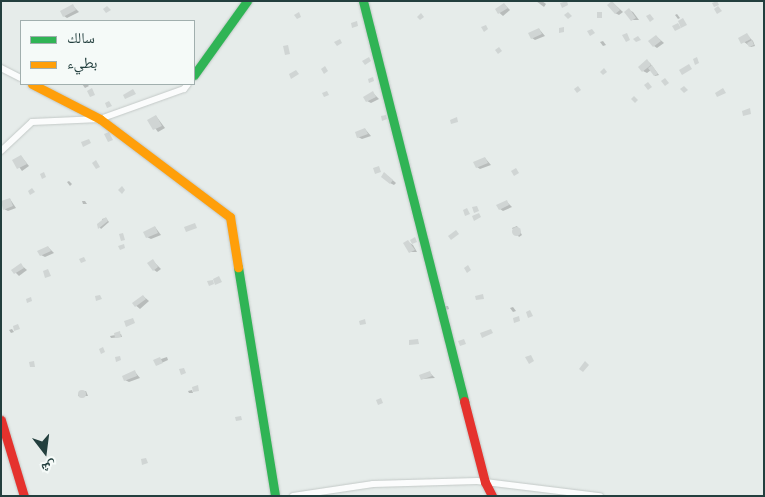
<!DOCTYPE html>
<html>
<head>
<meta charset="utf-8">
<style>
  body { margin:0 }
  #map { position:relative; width:765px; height:497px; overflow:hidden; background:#e6ecea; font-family:"Fira Sans","Noto Naskh Arabic",sans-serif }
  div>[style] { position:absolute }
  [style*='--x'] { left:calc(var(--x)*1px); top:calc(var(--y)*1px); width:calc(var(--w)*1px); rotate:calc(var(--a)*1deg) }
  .shadow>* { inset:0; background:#0003 }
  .building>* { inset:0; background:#d0d5d4 }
  .round { border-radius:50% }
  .roads { filter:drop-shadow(0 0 1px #c3c9c7) drop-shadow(0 0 1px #c3c9c7) }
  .street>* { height:6px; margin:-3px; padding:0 3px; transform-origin:3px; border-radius:3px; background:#fbfcfc }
  .fast>* { height:9px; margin:-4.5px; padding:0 4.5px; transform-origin:4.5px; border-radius:4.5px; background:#30b455 }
  .slow>* { height:9px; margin:-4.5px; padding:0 4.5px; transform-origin:4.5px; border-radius:4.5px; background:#ff9f0a }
  .jam>* { height:9px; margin:-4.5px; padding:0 4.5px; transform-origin:4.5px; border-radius:4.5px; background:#e5322d }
  span { translate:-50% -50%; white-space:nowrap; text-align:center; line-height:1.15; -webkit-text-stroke:4px #f5faf8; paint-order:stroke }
  .frame { position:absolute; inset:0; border:2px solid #233f3e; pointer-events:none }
  .legend { position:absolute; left:20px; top:20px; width:175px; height:65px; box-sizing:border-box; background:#f5faf8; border:1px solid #a1afae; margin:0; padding:6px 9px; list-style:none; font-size:15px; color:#233f3e }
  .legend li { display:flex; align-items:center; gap:10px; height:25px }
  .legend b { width:25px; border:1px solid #a1afae }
  .north { position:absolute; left:20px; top:427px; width:50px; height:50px; -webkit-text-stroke:4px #f5faf8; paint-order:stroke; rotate:165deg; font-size:14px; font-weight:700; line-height:20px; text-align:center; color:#233f3e }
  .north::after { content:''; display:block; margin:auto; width:18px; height:22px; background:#233f3e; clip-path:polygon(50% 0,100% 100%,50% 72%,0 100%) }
</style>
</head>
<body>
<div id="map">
  <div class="shadow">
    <i style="clip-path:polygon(536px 1px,542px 1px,546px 4px,544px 7px)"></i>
    <i style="clip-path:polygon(612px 2px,623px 12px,619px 15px,615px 13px)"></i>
    <i style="clip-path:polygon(504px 4px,510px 10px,503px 16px,496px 10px)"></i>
    <i style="clip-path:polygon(73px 6px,79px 12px,67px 18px,64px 16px)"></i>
    <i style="clip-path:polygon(629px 10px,633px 12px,639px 20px,632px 20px)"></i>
    <i style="clip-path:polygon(677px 14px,680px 18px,678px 19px,675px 15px)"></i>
    <i style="clip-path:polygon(539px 29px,545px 36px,535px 40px,532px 38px)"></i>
    <i style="clip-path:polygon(747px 35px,753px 41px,755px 46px,751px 47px,740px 39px)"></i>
    <i style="clip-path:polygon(656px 36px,664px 43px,657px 48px,654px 46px)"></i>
    <i style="clip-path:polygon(600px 42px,603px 41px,606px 45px,603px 46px)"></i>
    <i style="clip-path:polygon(647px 61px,650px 63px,659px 75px,655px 76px,651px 70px,647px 73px,643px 71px)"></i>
    <i style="clip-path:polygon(82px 84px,87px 84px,89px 86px,85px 88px)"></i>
    <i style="clip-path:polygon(373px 93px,379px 99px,371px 103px,367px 101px)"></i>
    <i style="clip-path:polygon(156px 116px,165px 128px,158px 132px,149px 120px)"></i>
    <i style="clip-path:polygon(365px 129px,371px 136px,362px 139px,358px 137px)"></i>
    <i style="clip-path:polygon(21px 156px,29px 166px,22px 171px,14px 160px)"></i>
    <i style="clip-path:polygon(485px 158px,491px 165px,480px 169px,477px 167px)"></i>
    <i style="clip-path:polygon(388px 176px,396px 183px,394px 185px,390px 183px)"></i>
    <i style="clip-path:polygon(69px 181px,72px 184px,70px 186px,67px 182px)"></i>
    <i style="clip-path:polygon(10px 199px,16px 208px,8px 211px,4px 209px)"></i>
    <i style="clip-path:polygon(82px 201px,85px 201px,87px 204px,83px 204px)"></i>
    <i style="clip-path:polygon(507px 202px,512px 207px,503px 211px,500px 209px)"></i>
    <i style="clip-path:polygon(102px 219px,106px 218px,109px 222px,101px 229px,98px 225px,104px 223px)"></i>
    <i style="clip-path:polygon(517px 226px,522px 235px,519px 237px,512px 228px)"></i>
    <i style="clip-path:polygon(155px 227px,161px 235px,151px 239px,147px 237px)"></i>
    <i style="clip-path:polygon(408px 242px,413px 245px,417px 252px,410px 252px)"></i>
    <i style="clip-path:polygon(48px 247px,54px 253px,45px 257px,41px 255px)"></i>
    <i style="clip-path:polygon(153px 261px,161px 269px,157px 272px,154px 270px)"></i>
    <i style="clip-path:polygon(21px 265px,27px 270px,19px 276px,13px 270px)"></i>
    <i style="clip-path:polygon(143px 296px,149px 301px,140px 309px,134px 304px)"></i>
    <i style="clip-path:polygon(444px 306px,448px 306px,449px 309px,446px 310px)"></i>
    <i style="clip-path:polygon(513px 307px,516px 311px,513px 312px,510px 308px)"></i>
    <i style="clip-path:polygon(12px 329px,14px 332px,11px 333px,9px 330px)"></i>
    <i style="clip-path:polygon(121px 334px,122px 337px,111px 338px,110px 336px)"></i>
    <i style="clip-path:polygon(167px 357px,168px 360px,157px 365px,155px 361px)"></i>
    <i style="clip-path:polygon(135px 372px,140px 378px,129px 382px,125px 380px)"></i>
    <i style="clip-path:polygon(430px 373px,435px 378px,422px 379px)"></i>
    <i style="clip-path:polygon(192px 390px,193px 393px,189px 393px,188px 391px)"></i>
    <i style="clip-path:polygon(86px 391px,88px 396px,78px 396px,78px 394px)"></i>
  </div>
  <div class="building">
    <i style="clip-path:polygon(567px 1px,568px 5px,562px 8px,560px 3px)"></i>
    <i style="clip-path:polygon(612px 1px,620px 10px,615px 14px,607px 5px)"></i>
    <i style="clip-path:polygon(717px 1px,719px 5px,714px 7px,712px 3px)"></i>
    <i style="clip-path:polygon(504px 3px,508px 8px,498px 14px,495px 9px)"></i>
    <i style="clip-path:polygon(73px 4px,76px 10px,63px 17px,60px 11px)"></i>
    <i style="clip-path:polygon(107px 6px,111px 10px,106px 13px,103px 9px)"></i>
    <i style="clip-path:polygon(718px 6px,722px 11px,717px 14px,714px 9px)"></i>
    <i style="clip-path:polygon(629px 8px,636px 18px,631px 21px,624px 12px)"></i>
    <i style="clip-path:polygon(299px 12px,301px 17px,297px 19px,294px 15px)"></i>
    <i style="clip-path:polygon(568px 12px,572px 16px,568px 19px,564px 15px)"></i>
    <i style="clip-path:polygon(597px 12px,602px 12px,602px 18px,597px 18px)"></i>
    <i style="clip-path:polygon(421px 13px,424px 17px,420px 20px,417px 17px)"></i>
    <i style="clip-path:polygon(650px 14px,654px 19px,650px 22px,646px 16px)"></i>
    <i style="clip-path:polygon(683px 18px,687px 25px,681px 28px,678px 21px)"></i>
    <i style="clip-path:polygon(357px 21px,358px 26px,352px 28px,351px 23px)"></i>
    <i style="clip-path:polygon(678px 23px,681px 28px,675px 31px,672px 26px)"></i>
    <i style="clip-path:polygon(486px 25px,488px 29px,484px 32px,481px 27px)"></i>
    <i style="clip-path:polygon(564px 27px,564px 32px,559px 33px,559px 28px)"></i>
    <i style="clip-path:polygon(539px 28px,542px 34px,531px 39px,528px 33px)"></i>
    <i style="clip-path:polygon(592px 29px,595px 33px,590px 36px,587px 31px)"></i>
    <i style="clip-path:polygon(627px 33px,630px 40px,626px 42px,622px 35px)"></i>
    <i style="clip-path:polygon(747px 33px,751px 39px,741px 44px,738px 38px)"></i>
    <i style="clip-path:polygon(656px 35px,661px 41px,653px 47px,648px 41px)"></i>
    <i style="clip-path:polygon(638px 36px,641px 40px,636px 42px,633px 39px)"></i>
    <i style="clip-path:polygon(340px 39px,342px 43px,337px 46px,334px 42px)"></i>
    <i style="clip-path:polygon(752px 40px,754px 45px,749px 47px,747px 43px)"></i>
    <i style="clip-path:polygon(288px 45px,290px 54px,285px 55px,283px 46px)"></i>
    <i style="clip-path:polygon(499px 47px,502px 51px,498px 54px,495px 50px)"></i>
    <i style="clip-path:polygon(369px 57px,371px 61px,365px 65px,362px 61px)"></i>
    <i style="clip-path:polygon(697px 57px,699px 63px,695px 65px,693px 59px)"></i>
    <i style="clip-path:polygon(647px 59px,651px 65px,642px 72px,638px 67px)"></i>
    <i style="clip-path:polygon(689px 64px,692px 69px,682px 75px,679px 70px)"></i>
    <i style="clip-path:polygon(652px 65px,658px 74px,654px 76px,648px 68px)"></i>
    <i style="clip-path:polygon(325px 66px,328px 71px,324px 74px,321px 69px)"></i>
    <i style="clip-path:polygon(604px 68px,607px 72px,603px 75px,600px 72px)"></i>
    <i style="clip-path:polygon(296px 70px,299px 74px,291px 79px,289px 74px)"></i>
    <i style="clip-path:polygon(373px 77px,374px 81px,369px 83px,368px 79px)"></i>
    <i style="clip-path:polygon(665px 78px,669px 83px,665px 86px,661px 81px)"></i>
    <i style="clip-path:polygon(648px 82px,652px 87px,648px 90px,644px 85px)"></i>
    <i style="clip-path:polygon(578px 86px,581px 90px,577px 93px,574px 89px)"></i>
    <i style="clip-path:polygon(684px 86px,688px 90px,684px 93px,680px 89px)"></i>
    <i style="clip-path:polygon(92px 88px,95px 95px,90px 97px,87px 91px)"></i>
    <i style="clip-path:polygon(723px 88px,726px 93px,717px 97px,715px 93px)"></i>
    <i style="clip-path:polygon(133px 89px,136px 94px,125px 99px,123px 95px)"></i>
    <i style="clip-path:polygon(327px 91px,329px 95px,324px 97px,322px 93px)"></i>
    <i style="clip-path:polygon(373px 91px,376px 97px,366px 102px,363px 97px)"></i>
    <i style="clip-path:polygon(634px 96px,638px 100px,635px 103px,631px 99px)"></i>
    <i style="clip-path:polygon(109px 101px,112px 106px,107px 108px,105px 103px)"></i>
    <i style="clip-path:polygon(750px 108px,751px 114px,743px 116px,742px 111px)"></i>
    <i style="clip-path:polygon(156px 115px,162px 126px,153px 130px,147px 120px)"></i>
    <i style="clip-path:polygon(386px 115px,387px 119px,382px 121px,381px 116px)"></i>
    <i style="clip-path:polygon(457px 117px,458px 122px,451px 124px,450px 120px)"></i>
    <i style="clip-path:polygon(365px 128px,368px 134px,357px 138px,355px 132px)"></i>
    <i style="clip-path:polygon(109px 132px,113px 140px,108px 142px,104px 134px)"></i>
    <i style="clip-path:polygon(89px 139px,91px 143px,83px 147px,81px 142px)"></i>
    <i style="clip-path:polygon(21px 155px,27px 164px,17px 169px,12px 160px)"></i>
    <i style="clip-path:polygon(485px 157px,488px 163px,476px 168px,473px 162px)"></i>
    <i style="clip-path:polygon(96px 160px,100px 167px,96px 169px,92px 163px)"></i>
    <i style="clip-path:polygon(379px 166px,381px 172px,375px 174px,373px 168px)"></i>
    <i style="clip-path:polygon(516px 168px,519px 173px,514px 176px,511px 171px)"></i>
    <i style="clip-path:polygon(44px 172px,46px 177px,42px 179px,40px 174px)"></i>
    <i style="clip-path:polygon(384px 172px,393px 180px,390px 184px,381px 177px)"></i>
    <i style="clip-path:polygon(122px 186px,125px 190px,122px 194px,118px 190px)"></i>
    <i style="clip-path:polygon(32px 188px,35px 192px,30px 195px,28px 191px)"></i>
    <i style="clip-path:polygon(10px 198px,13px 206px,3px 210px,1px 201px)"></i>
    <i style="clip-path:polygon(507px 200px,509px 205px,499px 210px,496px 205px)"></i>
    <i style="clip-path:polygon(477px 206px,479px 211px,474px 213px,472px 207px)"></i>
    <i style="clip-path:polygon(467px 208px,470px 214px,465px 216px,463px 210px)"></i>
    <i style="clip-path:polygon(479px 213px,481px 217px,474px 221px,472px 216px)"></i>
    <i style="clip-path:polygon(106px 217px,108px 221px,98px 229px,97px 224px)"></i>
    <i style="clip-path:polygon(195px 223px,197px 228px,186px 232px,184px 227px)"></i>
    <i style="clip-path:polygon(155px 226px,158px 233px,146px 238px,143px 232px)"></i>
    <i class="round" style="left:511.5px;top:226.5px;width:9px;height:9px"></i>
    <i style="clip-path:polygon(456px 230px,459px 234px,451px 240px,448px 236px)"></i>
    <i style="clip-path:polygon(123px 233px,125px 240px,121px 241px,119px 234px)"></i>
    <i style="clip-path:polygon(415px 237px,417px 242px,412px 244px,410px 240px)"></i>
    <i style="clip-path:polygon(408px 240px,415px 250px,409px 253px,403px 243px)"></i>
    <i style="clip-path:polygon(124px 244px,125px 248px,120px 250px,118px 246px)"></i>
    <i style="clip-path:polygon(48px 246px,51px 251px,40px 256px,37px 251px)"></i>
    <i style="clip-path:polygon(84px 257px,86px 261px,81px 263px,79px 259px)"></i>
    <i style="clip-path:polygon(153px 259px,158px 267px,153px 271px,147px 263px)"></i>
    <i style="clip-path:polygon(21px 263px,24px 268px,14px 274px,11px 270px)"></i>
    <i style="clip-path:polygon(468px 265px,471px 270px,467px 273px,464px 268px)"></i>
    <i style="clip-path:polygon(48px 269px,51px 276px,45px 278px,43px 271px)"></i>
    <i style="clip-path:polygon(219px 276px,222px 282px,215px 285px,213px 279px)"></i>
    <i style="clip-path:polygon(213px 280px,214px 284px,209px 286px,207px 281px)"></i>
    <i style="clip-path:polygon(483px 294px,484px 299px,476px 300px,475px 296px)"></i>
    <i style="clip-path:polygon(100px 295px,102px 299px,96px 301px,95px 296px)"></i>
    <i style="clip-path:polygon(143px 295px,146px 299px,135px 307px,132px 303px)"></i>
    <i style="clip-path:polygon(31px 297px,32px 301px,27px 303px,26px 299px)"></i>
    <i style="clip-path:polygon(530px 310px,533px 316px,528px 318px,526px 312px)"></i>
    <i style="clip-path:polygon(519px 316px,520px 321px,514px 323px,513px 318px)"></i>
    <i style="clip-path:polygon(133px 318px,135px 323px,126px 327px,124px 321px)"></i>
    <i style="clip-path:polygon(365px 319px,366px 324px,360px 325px,359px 321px)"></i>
    <i style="clip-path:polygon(18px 324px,20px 329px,14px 331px,13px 326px)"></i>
    <i style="clip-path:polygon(491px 329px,493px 333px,482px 338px,480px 333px)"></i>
    <i style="clip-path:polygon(120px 331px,121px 337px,115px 338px,114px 333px)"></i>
    <i style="clip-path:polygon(418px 339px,419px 344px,409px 345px,409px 340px)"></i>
    <i style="clip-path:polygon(464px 339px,466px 344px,460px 346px,458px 341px)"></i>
    <i style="clip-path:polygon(103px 347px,105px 352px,101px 354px,99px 349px)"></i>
    <i style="clip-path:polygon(531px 355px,534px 361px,529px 364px,525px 357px)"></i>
    <i style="clip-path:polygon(120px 356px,121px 360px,116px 362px,115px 357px)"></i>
    <i style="clip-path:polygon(160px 357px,163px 363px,156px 366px,153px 360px)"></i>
    <i style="clip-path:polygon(34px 361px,35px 367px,30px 367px,29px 362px)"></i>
    <i style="clip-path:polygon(585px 361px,589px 365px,583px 372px,579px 369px)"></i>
    <i style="clip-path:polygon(184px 368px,186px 373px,181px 375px,179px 369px)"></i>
    <i style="clip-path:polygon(135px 370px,137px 376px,124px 381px,122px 376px)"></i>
    <i style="clip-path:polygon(430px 371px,432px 376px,421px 380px,419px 375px)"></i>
    <i style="clip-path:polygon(198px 385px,199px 391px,193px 392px,192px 387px)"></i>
    <i class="round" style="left:78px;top:390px;width:8px;height:8px"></i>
    <i style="clip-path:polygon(381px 398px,383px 403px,378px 405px,376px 400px)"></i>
    <i style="clip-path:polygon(241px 416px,242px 420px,236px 421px,235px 417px)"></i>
    <i style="clip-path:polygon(146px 458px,148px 463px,142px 465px,141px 459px)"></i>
  </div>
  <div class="roads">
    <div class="street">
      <i style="--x:1;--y:68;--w:22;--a:27"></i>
      <i style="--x:1;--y:151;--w:42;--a:-43.1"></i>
      <i style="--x:32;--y:122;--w:68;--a:-2.5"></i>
      <i style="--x:100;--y:119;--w:89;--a:-19.7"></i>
      <i style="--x:184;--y:89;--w:6;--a:-51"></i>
      <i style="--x:293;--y:496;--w:81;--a:-8.5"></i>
      <i style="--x:373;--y:484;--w:104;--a:-1.7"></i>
      <i style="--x:477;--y:481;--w:124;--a:7"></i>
    </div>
    <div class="fast">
      <i style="--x:363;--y:1;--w:413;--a:75.8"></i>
      <i style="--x:194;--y:75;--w:91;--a:-54.4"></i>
      <i style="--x:238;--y:267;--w:232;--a:80.8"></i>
    </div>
    <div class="slow">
      <i style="--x:32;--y:84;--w:76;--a:27.2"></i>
      <i style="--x:100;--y:119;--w:163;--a:37"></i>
      <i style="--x:230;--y:217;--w:51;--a:80.9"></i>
    </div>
    <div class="jam">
      <i style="--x:464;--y:401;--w:84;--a:75.5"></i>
      <i style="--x:485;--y:482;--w:16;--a:63"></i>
      <i style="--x:1;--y:420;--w:79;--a:73.2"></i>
    </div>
  </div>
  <div class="frame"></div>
  <ul class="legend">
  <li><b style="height:6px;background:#30b455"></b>سالك</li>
  <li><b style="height:6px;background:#ff9f0a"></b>بطيء</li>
  </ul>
  <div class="north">ش</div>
</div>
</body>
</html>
